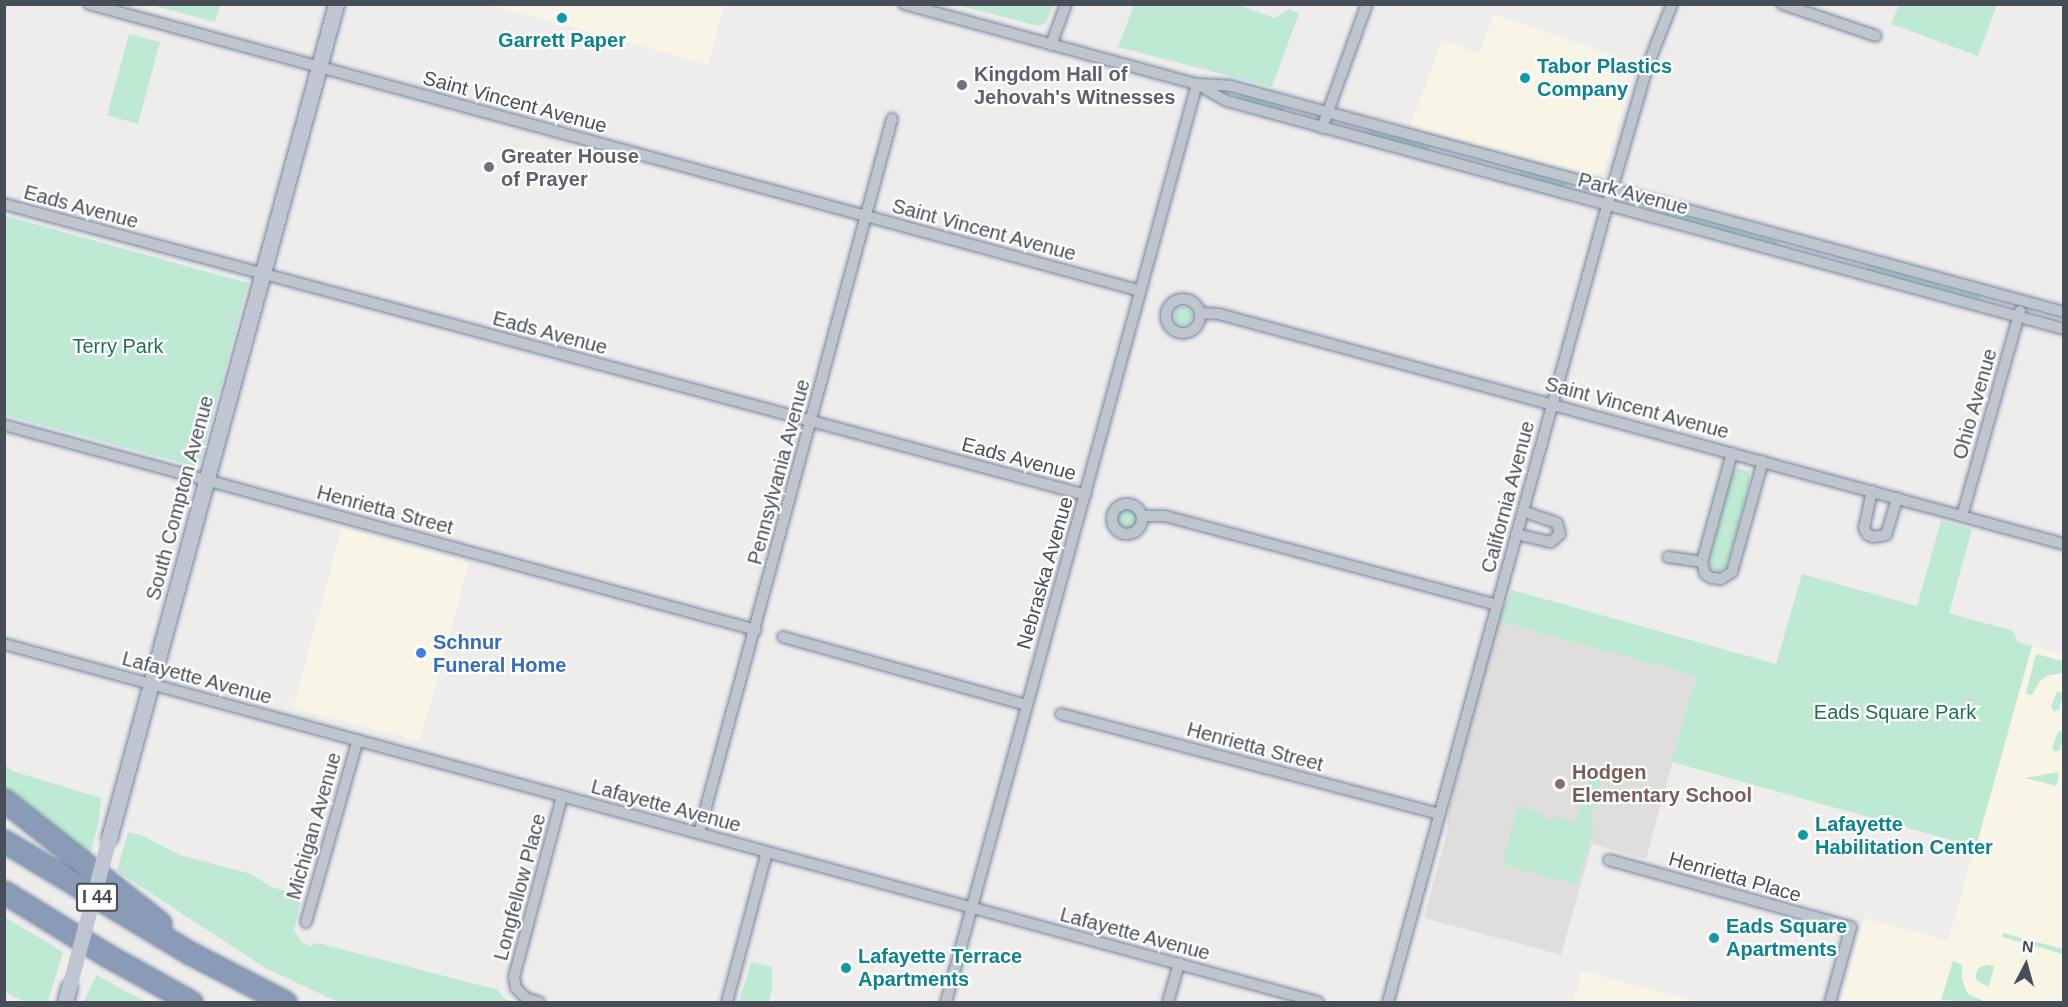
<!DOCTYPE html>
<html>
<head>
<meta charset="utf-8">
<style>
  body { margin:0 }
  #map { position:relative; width:2068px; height:1007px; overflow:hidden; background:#efedec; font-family:Helvetica,sans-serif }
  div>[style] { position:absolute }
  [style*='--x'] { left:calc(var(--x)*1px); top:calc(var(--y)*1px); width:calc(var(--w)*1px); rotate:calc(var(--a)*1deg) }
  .commercial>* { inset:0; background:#f9f5e6 }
  .education>* { inset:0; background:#e0dedd }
  .green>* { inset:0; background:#bee9d2 }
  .round { border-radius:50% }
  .roads { filter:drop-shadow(0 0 2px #7486a2) drop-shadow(0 0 2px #7486a2) }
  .minor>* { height:10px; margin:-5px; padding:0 5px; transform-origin:5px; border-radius:5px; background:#bfc5cd }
  .minor>.ring { margin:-5px; padding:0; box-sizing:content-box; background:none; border:10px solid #bfc5cd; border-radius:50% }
  .secondary>* { height:15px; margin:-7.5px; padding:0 7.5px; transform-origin:7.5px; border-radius:7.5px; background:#bfc6d1 }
  .motorway>* { height:21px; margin:-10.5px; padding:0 10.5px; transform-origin:10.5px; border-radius:10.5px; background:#899bb6 }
  .secondary-bridge>* { height:15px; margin:-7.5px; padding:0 7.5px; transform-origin:7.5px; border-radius:7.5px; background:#bfc6d1 }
  .dots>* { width:16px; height:16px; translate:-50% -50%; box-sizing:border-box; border:3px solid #fff; border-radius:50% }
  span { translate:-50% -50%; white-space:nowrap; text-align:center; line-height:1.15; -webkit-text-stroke:4.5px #fff; paint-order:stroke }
  .shield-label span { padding:2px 4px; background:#fff; border:2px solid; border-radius:4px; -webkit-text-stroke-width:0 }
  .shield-label { font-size:18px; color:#474e57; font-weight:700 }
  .culture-label { font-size:20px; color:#0d838f; font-weight:700 }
  .left { translate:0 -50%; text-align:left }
  .worship-label { font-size:20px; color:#5b616d; font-weight:700 }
  .street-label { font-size:20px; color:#474e57 }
  .park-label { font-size:20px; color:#20704f }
  .shop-label { font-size:20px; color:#366cbe; font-weight:700 }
  .education-label { font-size:20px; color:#785e54; font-weight:700 }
  .frame { position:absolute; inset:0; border:6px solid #474e57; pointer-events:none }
  .north { position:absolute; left:1996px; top:935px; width:60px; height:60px; -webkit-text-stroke:4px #fff; paint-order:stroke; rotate:6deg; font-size:16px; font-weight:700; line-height:24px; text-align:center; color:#474e57 }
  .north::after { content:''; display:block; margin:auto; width:21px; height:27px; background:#474e57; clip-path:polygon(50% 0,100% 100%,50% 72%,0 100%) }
</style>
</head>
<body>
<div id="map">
  <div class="commercial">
    <i style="clip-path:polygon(490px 5px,724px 4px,724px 5px,708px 64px)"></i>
    <i style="clip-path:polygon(1494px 14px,1636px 64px,1603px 174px,1592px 176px,1410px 127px,1442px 40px,1479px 54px)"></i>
    <i style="clip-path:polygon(342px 528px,469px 563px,420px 741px,293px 708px)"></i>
    <i style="clip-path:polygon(2032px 646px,2063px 655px,2063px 1002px,1841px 1002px,1864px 918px,1948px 941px)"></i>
    <i style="clip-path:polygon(1582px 971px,1693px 1001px,1698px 1002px,1573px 1002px)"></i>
  </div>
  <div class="education">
    <i style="clip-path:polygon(1498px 621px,1696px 676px,1646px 859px,1592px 844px,1561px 955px,1424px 918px,1447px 832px,1449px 806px)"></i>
  </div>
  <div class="green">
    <i style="clip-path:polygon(151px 5px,220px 5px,215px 22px)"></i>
    <i style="clip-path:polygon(957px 5px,1053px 4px,1053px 5px,1046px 23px,1038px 26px)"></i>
    <i style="clip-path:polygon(1134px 5px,1239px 5px,1275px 18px,1288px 9px,1299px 13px,1272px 87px,1118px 47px)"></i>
    <i style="clip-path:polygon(1899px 5px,1899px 4px,1997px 5px,1978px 56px,1891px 24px)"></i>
    <i style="clip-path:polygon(129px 34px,160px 42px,138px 124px,107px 115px)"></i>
    <i style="clip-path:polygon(1240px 94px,1285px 107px,1284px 111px,1238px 99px)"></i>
    <i style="clip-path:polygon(1370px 130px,1430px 146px,1428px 151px,1368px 135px)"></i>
    <i style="clip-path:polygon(1521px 170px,1567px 183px,1565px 188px,1519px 175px)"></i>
    <i style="clip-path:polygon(1662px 209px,1777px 241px,1776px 245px,1661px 214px)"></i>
    <i style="clip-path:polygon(5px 216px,248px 283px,199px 466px,194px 466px,5px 415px)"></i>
    <i style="clip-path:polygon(1868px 265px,1980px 296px,1979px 300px,1866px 270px)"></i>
    <i class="round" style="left:1174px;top:307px;width:18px;height:18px"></i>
    <i style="clip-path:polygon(1738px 468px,1749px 471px,1750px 480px,1727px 566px,1718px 571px,1710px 568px,1709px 560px,1732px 474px)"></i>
    <i class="round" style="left:1117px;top:509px;width:20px;height:20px"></i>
    <i style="clip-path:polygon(1941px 521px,1972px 529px,1949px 613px,2013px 631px,2018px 642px,2032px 646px,1976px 847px,1672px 762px,1696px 676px,1498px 621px,1512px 590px,1776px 664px,1802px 574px,1917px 606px)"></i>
    <i style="clip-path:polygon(2036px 654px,2063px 661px,2063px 673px,2047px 676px,2040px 681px,2032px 695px,2026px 693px)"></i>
    <i style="clip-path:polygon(2057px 691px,2063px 694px,2059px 710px,2054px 711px,2051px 707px)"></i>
    <i style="clip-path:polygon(2058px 731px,2063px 732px,2063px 736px,2060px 750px,2055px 752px,2052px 748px)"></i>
    <i style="clip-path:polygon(4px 764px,12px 771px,101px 798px,99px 822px,89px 857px,5px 795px)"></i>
    <i style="clip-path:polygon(2057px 772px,2059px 776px,2056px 786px,2025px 778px)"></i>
    <i style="clip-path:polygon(1589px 778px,1601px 781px,1589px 826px,1594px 828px,1577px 885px,1502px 864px,1518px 806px,1542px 813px,1542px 817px,1552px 820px,1553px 816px,1576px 822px)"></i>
    <i style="clip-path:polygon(128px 832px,141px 835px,180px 855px,251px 874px,271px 887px,302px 895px,294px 930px,301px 941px,310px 946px,318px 943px,498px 990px,502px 997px,512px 1002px,338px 1002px,265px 968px,117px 871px)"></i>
    <i style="clip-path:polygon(5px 917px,63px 952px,48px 1002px,25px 1002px,5px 992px)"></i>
    <i style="clip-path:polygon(2003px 933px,2063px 949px,2063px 954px,2002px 937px)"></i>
    <i style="clip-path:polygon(1953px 961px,1962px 965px,1962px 979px,1967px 993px,1985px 1002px,1941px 1000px)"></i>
    <i style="clip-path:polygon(751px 962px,772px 967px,772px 990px,769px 1002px,739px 1002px)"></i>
    <i style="clip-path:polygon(1988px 965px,1994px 966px,1989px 987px,1977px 981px,1975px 976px,1979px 967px)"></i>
    <i style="clip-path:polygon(97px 975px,119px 988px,147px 1002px,83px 1002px)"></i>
  </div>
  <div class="roads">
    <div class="minor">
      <i style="--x:89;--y:4;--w:1090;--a:15.26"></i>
      <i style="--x:904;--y:4;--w:304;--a:15.3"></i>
      <i style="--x:1197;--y:84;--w:34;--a:3"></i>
      <i style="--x:1231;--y:86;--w:863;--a:15.18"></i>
      <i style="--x:1782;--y:4;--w:99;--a:18.8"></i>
      <i style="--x:1051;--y:45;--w:44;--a:-69.9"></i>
      <i style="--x:1197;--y:84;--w:34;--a:30"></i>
      <i style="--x:1227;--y:101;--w:867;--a:15.24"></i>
      <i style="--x:1322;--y:128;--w:132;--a:-70.1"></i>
      <i style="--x:4;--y:204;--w:1120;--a:15.05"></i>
      <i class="ring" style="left:1166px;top:299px;width:24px;height:24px"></i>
      <i style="--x:1200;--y:313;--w:19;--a:3"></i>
      <i style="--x:1219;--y:314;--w:876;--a:15.23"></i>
      <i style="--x:4;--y:425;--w:779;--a:15.25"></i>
      <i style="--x:1732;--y:453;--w:113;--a:105.4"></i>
      <i style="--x:1702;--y:562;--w:12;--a:76"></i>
      <i style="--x:1705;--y:574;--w:8;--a:30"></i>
      <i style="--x:1712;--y:578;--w:9;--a:6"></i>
      <i style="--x:1721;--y:579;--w:13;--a:-32"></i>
      <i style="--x:1732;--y:572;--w:115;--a:-74.4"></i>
      <i style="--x:1872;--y:491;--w:38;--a:102"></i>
      <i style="--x:1864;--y:528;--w:7;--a:63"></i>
      <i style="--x:1867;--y:534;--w:7;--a:27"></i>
      <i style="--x:1873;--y:537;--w:13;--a:-9"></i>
      <i style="--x:1886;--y:535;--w:39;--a:-73"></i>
      <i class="ring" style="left:1112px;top:504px;width:20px;height:20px"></i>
      <i style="--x:1142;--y:516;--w:23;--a:0"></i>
      <i style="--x:1165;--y:516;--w:344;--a:15"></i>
      <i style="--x:1962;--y:516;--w:213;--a:-74.2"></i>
      <i style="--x:1516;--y:534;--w:36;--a:13"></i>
      <i style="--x:1551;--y:542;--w:12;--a:-42"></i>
      <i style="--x:1560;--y:534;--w:11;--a:-105"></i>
      <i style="--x:1557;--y:523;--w:36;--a:-161"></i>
      <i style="--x:1668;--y:557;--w:34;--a:8"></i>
      <i style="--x:783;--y:637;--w:253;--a:15.6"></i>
      <i style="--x:4;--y:644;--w:1362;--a:15.24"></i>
      <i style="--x:1061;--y:714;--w:392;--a:14.8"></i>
      <i style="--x:699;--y:833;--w:740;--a:-74.87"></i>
      <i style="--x:1609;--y:860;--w:251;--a:15.5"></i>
      <i style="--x:1851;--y:927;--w:78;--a:105.6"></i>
      <i style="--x:306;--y:922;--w:189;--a:-74.1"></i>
      <i style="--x:539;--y:1002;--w:12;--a:-166"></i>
      <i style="--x:527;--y:999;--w:16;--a:-135"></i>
      <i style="--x:516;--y:988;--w:11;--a:-100"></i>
      <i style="--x:514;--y:977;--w:187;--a:-75.1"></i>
      <i style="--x:727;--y:1002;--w:155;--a:-75.1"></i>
      <i style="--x:946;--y:1002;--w:952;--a:-74.71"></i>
      <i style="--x:1168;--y:1002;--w:40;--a:-74"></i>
      <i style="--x:1388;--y:1002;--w:826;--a:-74.62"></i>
      <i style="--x:1607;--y:206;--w:147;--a:-73.8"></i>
      <i style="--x:1648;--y:65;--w:66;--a:-68.5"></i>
    </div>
    <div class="secondary">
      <i style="--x:109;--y:838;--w:864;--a:-74.77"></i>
      <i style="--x:65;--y:1002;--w:16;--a:-75"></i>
    </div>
    <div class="motorway">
      <i style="--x:4;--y:800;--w:199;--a:38.3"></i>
      <i style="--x:4;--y:841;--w:217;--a:31.1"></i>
      <i style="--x:190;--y:953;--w:107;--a:27.3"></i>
      <i style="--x:4;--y:892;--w:116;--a:31.6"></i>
      <i style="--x:103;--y:953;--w:101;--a:29.1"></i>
    </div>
  </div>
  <div class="secondary-bridge">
    <i style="--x:69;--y:987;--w:154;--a:-75"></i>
  </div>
  <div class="dots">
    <i style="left:562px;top:18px;background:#0f9aa8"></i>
    <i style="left:1525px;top:78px;background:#0f9aa8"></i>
    <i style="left:962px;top:85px;background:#6b7280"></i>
    <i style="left:489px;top:167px;background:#6b7280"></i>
    <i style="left:421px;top:653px;background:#3f7fe0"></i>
    <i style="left:1560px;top:784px;background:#8d6e63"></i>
    <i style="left:1803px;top:835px;background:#0f9aa8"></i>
    <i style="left:1714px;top:938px;background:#0f9aa8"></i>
    <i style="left:846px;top:968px;background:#0f9aa8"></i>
  </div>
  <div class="shield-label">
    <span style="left:97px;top:897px">I 44</span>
  </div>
  <div class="culture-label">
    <span style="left:562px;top:40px">Garrett Paper</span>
    <span class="left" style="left:1537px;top:78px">Tabor Plastics<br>Company</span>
    <span class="left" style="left:1815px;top:836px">Lafayette<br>Habilitation Center</span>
    <span class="left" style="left:1726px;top:938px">Eads Square<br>Apartments</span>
    <span class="left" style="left:858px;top:968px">Lafayette Terrace<br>Apartments</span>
  </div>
  <div class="worship-label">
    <span class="left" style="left:974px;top:86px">Kingdom Hall of<br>Jehovah's Witnesses</span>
    <span class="left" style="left:501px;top:168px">Greater House<br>of Prayer</span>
  </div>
  <div class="street-label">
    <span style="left:515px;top:102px;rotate:15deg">Saint Vincent Avenue</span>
    <span style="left:1633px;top:194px;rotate:15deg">Park Avenue</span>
    <span style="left:81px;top:207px;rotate:15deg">Eads Avenue</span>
    <span style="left:984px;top:230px;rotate:15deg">Saint Vincent Avenue</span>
    <span style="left:550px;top:333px;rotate:15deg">Eads Avenue</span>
    <span style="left:1975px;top:404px;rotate:-74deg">Ohio Avenue</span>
    <span style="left:1637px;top:408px;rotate:15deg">Saint Vincent Avenue</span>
    <span style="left:1019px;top:459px;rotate:15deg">Eads Avenue</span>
    <span style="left:779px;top:472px;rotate:-75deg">Pennsylvania Avenue</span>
    <span style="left:1508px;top:497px;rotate:-75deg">California Avenue</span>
    <span style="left:180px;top:498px;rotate:-75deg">South Compton Avenue</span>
    <span style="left:385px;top:510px;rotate:15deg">Henrietta Street</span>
    <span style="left:1045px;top:573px;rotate:-74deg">Nebraska Avenue</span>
    <span style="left:197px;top:678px;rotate:15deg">Lafayette Avenue</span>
    <span style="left:1255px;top:747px;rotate:15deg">Henrietta Street</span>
    <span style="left:666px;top:806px;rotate:15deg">Lafayette Avenue</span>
    <span style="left:314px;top:826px;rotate:-74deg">Michigan Avenue</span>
    <span style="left:1735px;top:877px;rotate:16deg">Henrietta Place</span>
    <span style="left:520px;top:887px;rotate:-75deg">Longfellow Place</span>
    <span style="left:1135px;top:934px;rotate:15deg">Lafayette Avenue</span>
  </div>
  <div class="park-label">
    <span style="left:118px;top:346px">Terry Park</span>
    <span style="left:1895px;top:712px">Eads Square Park</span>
  </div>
  <div class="shop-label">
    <span class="left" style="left:433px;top:654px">Schnur<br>Funeral Home</span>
  </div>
  <div class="education-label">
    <span class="left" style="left:1572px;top:784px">Hodgen<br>Elementary School</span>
  </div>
  <div class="frame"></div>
  <div class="north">N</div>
</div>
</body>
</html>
